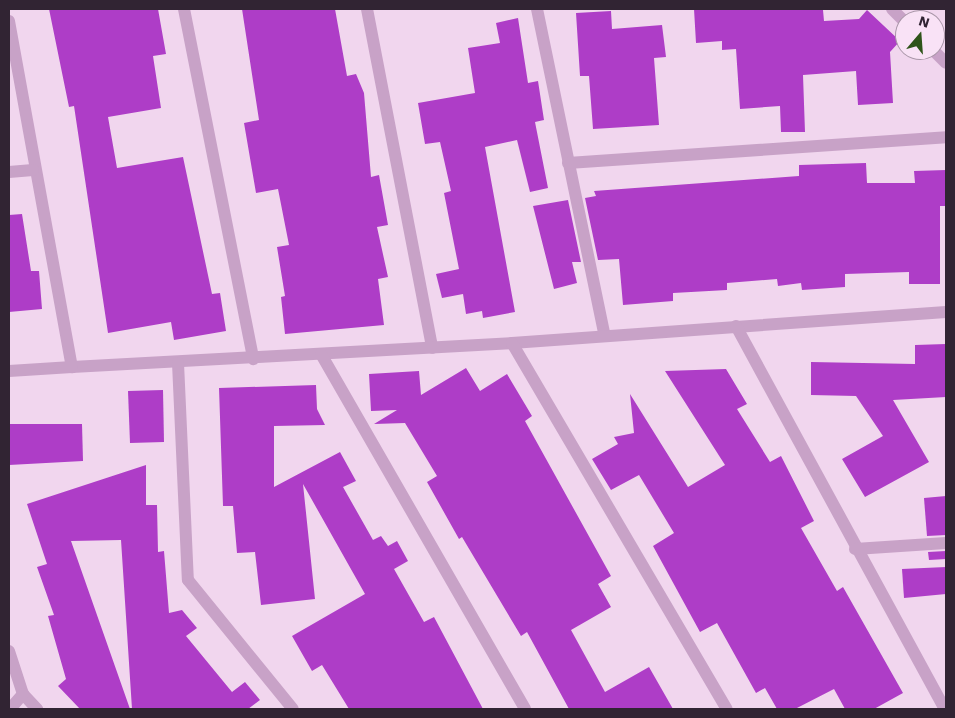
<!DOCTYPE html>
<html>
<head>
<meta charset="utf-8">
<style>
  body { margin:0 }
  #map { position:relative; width:955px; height:718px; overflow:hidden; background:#f1d6ee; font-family:"Work Sans",sans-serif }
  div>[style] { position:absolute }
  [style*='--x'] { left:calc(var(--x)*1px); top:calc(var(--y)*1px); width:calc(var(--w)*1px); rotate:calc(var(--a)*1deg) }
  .building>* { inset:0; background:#ae3dc7 }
  .minor>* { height:12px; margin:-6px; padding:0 6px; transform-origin:6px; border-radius:6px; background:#c8a2c7 }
  .tertiary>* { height:12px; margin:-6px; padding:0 6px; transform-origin:6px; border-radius:6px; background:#c8a2c7 }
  span { translate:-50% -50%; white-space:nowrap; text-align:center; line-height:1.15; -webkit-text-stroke:5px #f9e2f6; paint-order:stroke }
  .frame { position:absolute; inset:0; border:10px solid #312433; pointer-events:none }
  .north { position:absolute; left:895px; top:10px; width:50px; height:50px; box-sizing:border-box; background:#f9e2f6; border:1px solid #a996a8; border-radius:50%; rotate:18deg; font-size:14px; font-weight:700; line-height:20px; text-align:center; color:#312433 }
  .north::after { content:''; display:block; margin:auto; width:18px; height:22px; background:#2f541a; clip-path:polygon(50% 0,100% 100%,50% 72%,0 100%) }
</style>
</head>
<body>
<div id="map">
  <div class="building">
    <i style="clip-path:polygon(49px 9px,158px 9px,166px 54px,153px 56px,161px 108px,108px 117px,117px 168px,183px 157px,212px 294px,220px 293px,226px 331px,174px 340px,171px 322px,108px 333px,74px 106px,69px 107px)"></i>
    <i style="clip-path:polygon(242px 9px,335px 9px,347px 76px,356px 74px,364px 93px,371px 177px,379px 175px,388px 225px,377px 227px,388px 277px,378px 279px,384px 325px,285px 334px,281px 297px,285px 296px,277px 247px,289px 245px,278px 189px,256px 193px,244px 123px,259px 120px)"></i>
    <i style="clip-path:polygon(694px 9px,823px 10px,824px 21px,859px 19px,867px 10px,900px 41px,890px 52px,893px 103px,858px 105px,856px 71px,803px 75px,805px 132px,781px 132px,780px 106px,740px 109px,736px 49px,722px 50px,722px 41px,696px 43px)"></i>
    <i style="clip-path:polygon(611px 11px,612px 29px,662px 25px,666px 57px,654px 58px,659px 125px,593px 129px,589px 76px,580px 76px,576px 13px)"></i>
    <i style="clip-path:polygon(518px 18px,528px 83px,538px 81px,544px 120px,535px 122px,548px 188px,530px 192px,517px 140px,485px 147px,515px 312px,483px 318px,482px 311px,466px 314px,463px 294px,442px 298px,436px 274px,459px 269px,444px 193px,451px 191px,440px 142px,425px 144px,418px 103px,475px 93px,468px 48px,500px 43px,496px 23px)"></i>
    <i style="clip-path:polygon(866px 163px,867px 183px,915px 183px,914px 171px,946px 170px,946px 206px,940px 206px,940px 284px,909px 284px,909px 272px,845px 274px,845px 287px,802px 290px,801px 283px,778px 286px,777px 279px,727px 283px,727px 290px,673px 293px,673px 301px,623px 305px,619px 259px,598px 260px,585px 198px,596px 196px,594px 191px,799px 176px,799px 165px)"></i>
    <i style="clip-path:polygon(568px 200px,581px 262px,572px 262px,577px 283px,554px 289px,533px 206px)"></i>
    <i style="clip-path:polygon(22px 214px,31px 271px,39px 271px,42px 309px,9px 312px,9px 215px)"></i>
    <i style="clip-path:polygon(946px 344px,946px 397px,893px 400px,929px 462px,865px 497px,842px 459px,883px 436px,856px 396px,811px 395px,811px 362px,915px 364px,915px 345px)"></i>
    <i style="clip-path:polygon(466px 368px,480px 391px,507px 374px,532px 416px,525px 421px,611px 576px,598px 584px,611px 607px,571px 630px,605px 692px,649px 667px,673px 709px,569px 709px,527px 632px,521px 636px,462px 537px,459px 539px,427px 482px,437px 476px,405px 423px,374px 424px,397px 410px,371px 411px,369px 374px,419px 371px,421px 395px)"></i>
    <i style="clip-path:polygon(726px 369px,747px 404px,737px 409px,770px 462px,781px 456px,814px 521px,801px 528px,837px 591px,843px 587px,903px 693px,874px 709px,845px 709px,834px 689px,795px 709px,777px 709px,765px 688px,756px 693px,717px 623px,700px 632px,653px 546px,674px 533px,639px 475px,611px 490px,592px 459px,618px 444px,614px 437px,634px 433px,630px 394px,688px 487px,725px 465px,665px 371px)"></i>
    <i style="clip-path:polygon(316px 385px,317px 409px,325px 425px,274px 426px,274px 487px,340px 452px,356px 481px,343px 487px,373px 540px,381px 536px,388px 546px,397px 541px,408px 561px,394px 569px,424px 622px,434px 617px,483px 709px,349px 709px,322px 665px,312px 671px,292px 636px,365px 594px,303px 484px,315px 599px,261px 605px,255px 552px,237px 553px,233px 506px,223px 506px,219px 388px)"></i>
    <i style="clip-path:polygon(163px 390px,164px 442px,130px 443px,128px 391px)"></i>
    <i style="clip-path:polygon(9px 424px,82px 424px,83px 461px,9px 465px)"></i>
    <i style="clip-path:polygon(146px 465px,146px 505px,157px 505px,158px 552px,164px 551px,169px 613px,182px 610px,197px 628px,186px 636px,232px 692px,245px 682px,260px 700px,248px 709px,132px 709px,121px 540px,71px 541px,130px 709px,80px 709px,58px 686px,66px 679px,48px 616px,54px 615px,37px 567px,47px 564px,27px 504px)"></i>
    <i style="clip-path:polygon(946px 496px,946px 535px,927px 536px,924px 498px)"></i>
    <i style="clip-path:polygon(946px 551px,946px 559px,929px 560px,928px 552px)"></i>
    <i style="clip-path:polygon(946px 567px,946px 594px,904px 598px,902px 569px)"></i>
  </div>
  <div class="minor">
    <i style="--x:184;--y:9;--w:357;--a:78.8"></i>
    <i style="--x:367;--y:9;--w:345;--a:79.1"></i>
    <i style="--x:537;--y:9;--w:334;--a:78.3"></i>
    <i style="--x:892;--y:9;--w:18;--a:45"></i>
    <i style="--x:9;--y:21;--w:352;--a:79.7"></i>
    <i style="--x:72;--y:367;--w:441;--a:-3.1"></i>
    <i style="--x:512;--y:343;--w:435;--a:-4.1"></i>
    <i style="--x:933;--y:50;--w:18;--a:45"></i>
    <i style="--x:568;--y:163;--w:379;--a:-3.9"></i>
    <i style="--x:9;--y:172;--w:24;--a:-5"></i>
    <i style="--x:736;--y:326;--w:436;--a:61.4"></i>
    <i style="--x:512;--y:343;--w:424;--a:59.6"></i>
    <i style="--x:321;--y:354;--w:409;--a:60.1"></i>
    <i style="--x:178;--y:363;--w:217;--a:87.4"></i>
    <i style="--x:188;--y:580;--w:166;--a:50.9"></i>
    <i style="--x:855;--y:549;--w:91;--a:-3.8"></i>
    <i style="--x:9;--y:651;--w:45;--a:72"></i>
    <i style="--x:23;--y:694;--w:21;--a:47"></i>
    <i style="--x:10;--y:709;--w:20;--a:-49"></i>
  </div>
  <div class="tertiary">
    <i style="--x:9;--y:371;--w:63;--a:-3.6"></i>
  </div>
  <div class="frame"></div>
  <div class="north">N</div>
</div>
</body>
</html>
